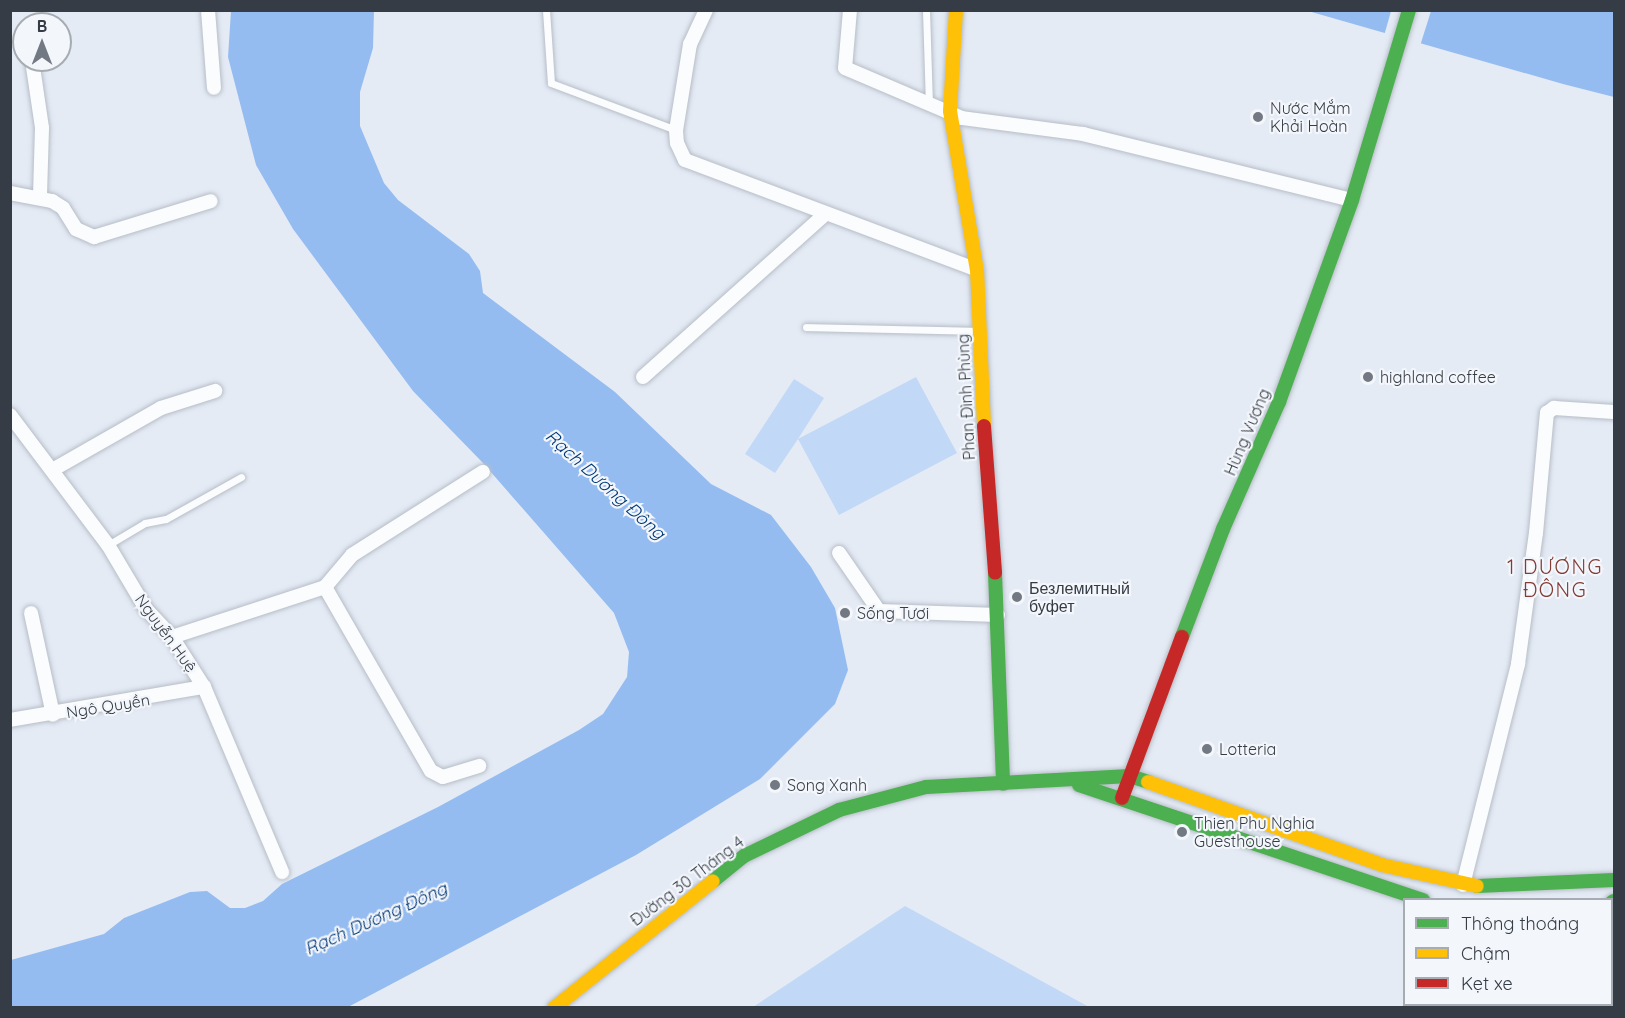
<!DOCTYPE html>
<html>
<head>
<meta charset="utf-8">
<style>
  body { margin:0 }
  #map { position:relative; width:1625px; height:1018px; overflow:hidden; background:#e4ebf5; font-family:Quicksand,sans-serif }
  div>[style] { position:absolute }
  [style*='--x'] { left:calc(var(--x)*1px); top:calc(var(--y)*1px); width:calc(var(--w)*1px); rotate:calc(var(--a)*1deg) }
  .green>* { inset:0; background:#c2d8f7 }
  .water>* { inset:0; background:#95bcf1 }
  .pier>* { inset:0; background:#e4ebf5 }
  .roads { filter:drop-shadow(0 0 2px #b7bdc6) drop-shadow(0 0 2px #b7bdc6) }
  .lane>* { height:7px; margin:-3.5px; padding:0 3.5px; transform-origin:3.5px; border-radius:3.5px; background:#fbfcfe }
  .street>* { height:14px; margin:-7px; padding:0 7px; transform-origin:7px; border-radius:7px; background:#fbfcfe }
  .fast>* { height:14px; margin:-7px; padding:0 7px; transform-origin:7px; border-radius:7px; background:#4caf50 }
  .slow>* { height:14px; margin:-7px; padding:0 7px; transform-origin:7px; border-radius:7px; background:#ffc107 }
  .jam>* { height:14px; margin:-7px; padding:0 7px; transform-origin:7px; border-radius:7px; background:#c62828 }
  .dots>* { width:16px; height:16px; translate:-50% -50%; box-sizing:border-box; border:3px solid #f3f6fb; border-radius:50% }
  span { translate:-50% -50%; white-space:nowrap; text-align:center; line-height:1.15; -webkit-text-stroke:4.5px #f3f6fb; paint-order:stroke }
  .poi-label { font-size:16px; color:#353c45 }
  .left { translate:0 -50%; text-align:left }
  .street-label { font-size:16px; color:#353c45 }
  .water-label { font-size:18px; color:#003776; font-style:italic }
  .quarter-label { font-size:20px; color:#833b35; letter-spacing:1.5px }
  .frame { position:absolute; inset:0; border:12px solid #353c45; pointer-events:none }
  .legend { position:absolute; left:1403px; top:898px; width:210px; height:108px; box-sizing:border-box; background:#f3f6fb; border:2px solid #a7acb2; margin:0; padding:8px 10px; list-style:none; font-size:18px; color:#353c45 }
  .legend li { display:flex; align-items:center; gap:12px; height:30px }
  .legend b { width:30px; border:2px solid #a7acb2 }
  .north { position:absolute; left:12px; top:12px; width:60px; height:60px; box-sizing:border-box; background:#f3f6fb; border:2px solid #a7acb2; border-radius:50%; rotate:0deg; font-size:16px; font-weight:700; line-height:24px; text-align:center; color:#353c45 }
  .north::after { content:''; display:block; margin:auto; width:21px; height:27px; background:#727983; clip-path:polygon(50% 0,100% 100%,50% 72%,0 100%) }
</style>
</head>
<body>
<div id="map">
  <div class="green">
    <i style="clip-path:polygon(916px 377px,957px 453px,839px 515px,798px 439px,775px 473px,745px 454px,794px 379px,824px 398px,798px 439px)"></i>
    <i style="clip-path:polygon(905px 906px,1089px 1007px,753px 1007px)"></i>
  </div>
  <div class="water">
    <i style="clip-path:polygon(231px 11px,374px 11px,373px 48px,360px 92px,360px 126px,384px 183px,398px 200px,469px 254px,480px 271px,483px 293px,615px 392px,711px 484px,771px 515px,811px 567px,835px 608px,848px 670px,835px 704px,760px 779px,636px 855px,348px 1007px,11px 1008px,11px 960px,104px 934px,124px 918px,190px 892px,207px 891px,230px 908px,245px 908px,263px 901px,282px 884px,438px 807px,579px 730px,603px 714px,627px 677px,629px 652px,614px 613px,483px 463px,413px 391px,293px 229px,256px 165px,228px 57px)"></i>
    <i style="clip-path:polygon(1308px 11px,1614px 11px,1614px 97px,1563px 84px)"></i>
  </div>
  <div class="pier">
    <i style="clip-path:polygon(1391px 11px,1431px 11px,1420px 46px,1384px 36px)"></i>
  </div>
  <div class="roads">
    <div class="lane">
      <i style="--x:546;--y:10;--w:73;--a:86.1"></i>
      <i style="--x:551;--y:83;--w:134;--a:20.6"></i>
      <i style="--x:926;--y:10;--w:93;--a:88.2"></i>
      <i style="--x:806;--y:327;--w:173;--a:1.3"></i>
      <i style="--x:108;--y:545;--w:43;--a:-30.7"></i>
      <i style="--x:145;--y:523;--w:21;--a:-11"></i>
      <i style="--x:166;--y:519;--w:86;--a:-29.2"></i>
    </div>
    <div class="street">
      <i style="--x:208;--y:10;--w:78;--a:85.6"></i>
      <i style="--x:706;--y:10;--w:38;--a:115"></i>
      <i style="--x:690;--y:44;--w:87;--a:99.2"></i>
      <i style="--x:676;--y:130;--w:13;--a:86"></i>
      <i style="--x:677;--y:143;--w:19;--a:65"></i>
      <i style="--x:685;--y:160;--w:312;--a:20.6"></i>
      <i style="--x:850;--y:10;--w:58;--a:94.9"></i>
      <i style="--x:845;--y:68;--w:127;--a:23.1"></i>
      <i style="--x:962;--y:118;--w:122;--a:7.5"></i>
      <i style="--x:1083;--y:134;--w:277;--a:13.8"></i>
      <i style="--x:32;--y:60;--w:69;--a:81.6"></i>
      <i style="--x:42;--y:128;--w:68;--a:91.7"></i>
      <i style="--x:10;--y:193;--w:43;--a:10.8"></i>
      <i style="--x:52;--y:201;--w:13;--a:32"></i>
      <i style="--x:63;--y:208;--w:25;--a:58"></i>
      <i style="--x:76;--y:229;--w:20;--a:24"></i>
      <i style="--x:94;--y:237;--w:122;--a:-17.1"></i>
      <i style="--x:643;--y:377;--w:243;--a:-41.8"></i>
      <i style="--x:10;--y:415;--w:163;--a:53"></i>
      <i style="--x:108;--y:545;--w:74;--a:59.3"></i>
      <i style="--x:146;--y:609;--w:38;--a:47"></i>
      <i style="--x:172;--y:637;--w:59;--a:57.4"></i>
      <i style="--x:204;--y:687;--w:201;--a:67.1"></i>
      <i style="--x:54;--y:469;--w:123;--a:-29.7"></i>
      <i style="--x:161;--y:408;--w:57;--a:-17.5"></i>
      <i style="--x:839;--y:553;--w:70;--a:55.4"></i>
      <i style="--x:879;--y:611;--w:119;--a:1.9"></i>
      <i style="--x:325;--y:587;--w:42;--a:-49.8"></i>
      <i style="--x:352;--y:555;--w:155;--a:-32.4"></i>
      <i style="--x:31;--y:613;--w:104;--a:77.8"></i>
      <i style="--x:172;--y:637;--w:161;--a:-18.1"></i>
      <i style="--x:325;--y:587;--w:212;--a:60.1"></i>
      <i style="--x:431;--y:771;--w:13;--a:27"></i>
      <i style="--x:443;--y:777;--w:38;--a:-17"></i>
      <i style="--x:10;--y:720;--w:197;--a:-9.7"></i>
      <i style="--x:1463;--y:885;--w:228;--a:-76"></i>
      <i style="--x:1518;--y:664;--w:132;--a:-82.2"></i>
      <i style="--x:1536;--y:533;--w:121;--a:-84.8"></i>
      <i style="--x:1547;--y:413;--w:9;--a:-36"></i>
      <i style="--x:1554;--y:408;--w:60;--a:3.8"></i>
    </div>
    <div class="fast">
      <i style="--x:995;--y:573;--w:211;--a:87.8"></i>
      <i style="--x:1182;--y:637;--w:116;--a:-69.2"></i>
      <i style="--x:1223;--y:529;--w:139;--a:-66.2"></i>
      <i style="--x:1279;--y:402;--w:215;--a:-70.1"></i>
      <i style="--x:1352;--y:200;--w:198;--a:-73.3"></i>
      <i style="--x:1079;--y:785;--w:363;--a:18.5"></i>
      <i style="--x:713;--y:881;--w:40;--a:-39"></i>
      <i style="--x:744;--y:856;--w:106;--a:-25.8"></i>
      <i style="--x:839;--y:810;--w:90;--a:-14.8"></i>
      <i style="--x:926;--y:787;--w:204;--a:-3.1"></i>
      <i style="--x:1130;--y:776;--w:19;--a:18"></i>
      <i style="--x:1477;--y:886;--w:137;--a:-2.5"></i>
      <i style="--x:1612;--y:902;--w:2;--a:-27"></i>
    </div>
    <div class="slow">
      <i style="--x:956;--y:10;--w:101;--a:93.4"></i>
      <i style="--x:950;--y:111;--w:161;--a:80.4"></i>
      <i style="--x:977;--y:270;--w:156;--a:87.4"></i>
      <i style="--x:1148;--y:782;--w:248;--a:19.5"></i>
      <i style="--x:1382;--y:865;--w:97;--a:12.5"></i>
      <i style="--x:554;--y:1008;--w:203;--a:-38.6"></i>
    </div>
    <div class="jam">
      <i style="--x:984;--y:426;--w:147;--a:85.7"></i>
      <i style="--x:1122;--y:798;--w:172;--a:-69.6"></i>
    </div>
  </div>
  <div class="dots">
    <i style="left:1258px;top:117px;background:#727983"></i>
    <i style="left:1368px;top:377px;background:#727983"></i>
    <i style="left:1017px;top:597px;background:#727983"></i>
    <i style="left:845px;top:613px;background:#727983"></i>
    <i style="left:1207px;top:749px;background:#727983"></i>
    <i style="left:775px;top:785px;background:#727983"></i>
    <i style="left:1182px;top:832px;background:#727983"></i>
  </div>
  <div class="poi-label">
    <span class="left" style="left:1270px;top:117px">Nước Mắm<br>Khải Hoàn</span>
    <span class="left" style="left:1380px;top:377px">highland coffee</span>
    <span class="left" style="left:1029px;top:597px">Безлемитный<br>буфет</span>
    <span class="left" style="left:857px;top:613px">Sống Tươi</span>
    <span class="left" style="left:1219px;top:749px">Lotteria</span>
    <span class="left" style="left:787px;top:785px">Song Xanh</span>
    <span class="left" style="left:1194px;top:832px">Thien Phu Nghia<br>Guesthouse</span>
  </div>
  <div class="street-label">
    <span style="left:966px;top:397px;rotate:-93deg">Phan Đình Phùng</span>
    <span style="left:1247px;top:432px;rotate:-67deg">Hùng Vương</span>
    <span style="left:166px;top:633px;rotate:54deg">Nguyễn Huệ</span>
    <span style="left:108px;top:706px;rotate:-9deg">Ngô Quyền</span>
    <span style="left:687px;top:881px;rotate:-37deg">Đường 30 Tháng 4</span>
  </div>
  <div class="water-label">
    <span style="left:605px;top:485px;rotate:42deg">Rạch Dương Đông</span>
    <span style="left:376px;top:919px;rotate:-24deg">Rạch Dương Đông</span>
  </div>
  <div class="quarter-label">
    <span style="left:1555px;top:578px">1 DƯƠNG<br>ĐÔNG</span>
  </div>
  <div class="frame"></div>
  <ul class="legend">
  <li><b style="height:8px;background:#4caf50"></b>Thông thoáng</li>
  <li><b style="height:8px;background:#ffc107"></b>Chậm</li>
  <li><b style="height:8px;background:#c62828"></b>Kẹt xe</li>
  </ul>
  <div class="north">B</div>
</div>
</body>
</html>
